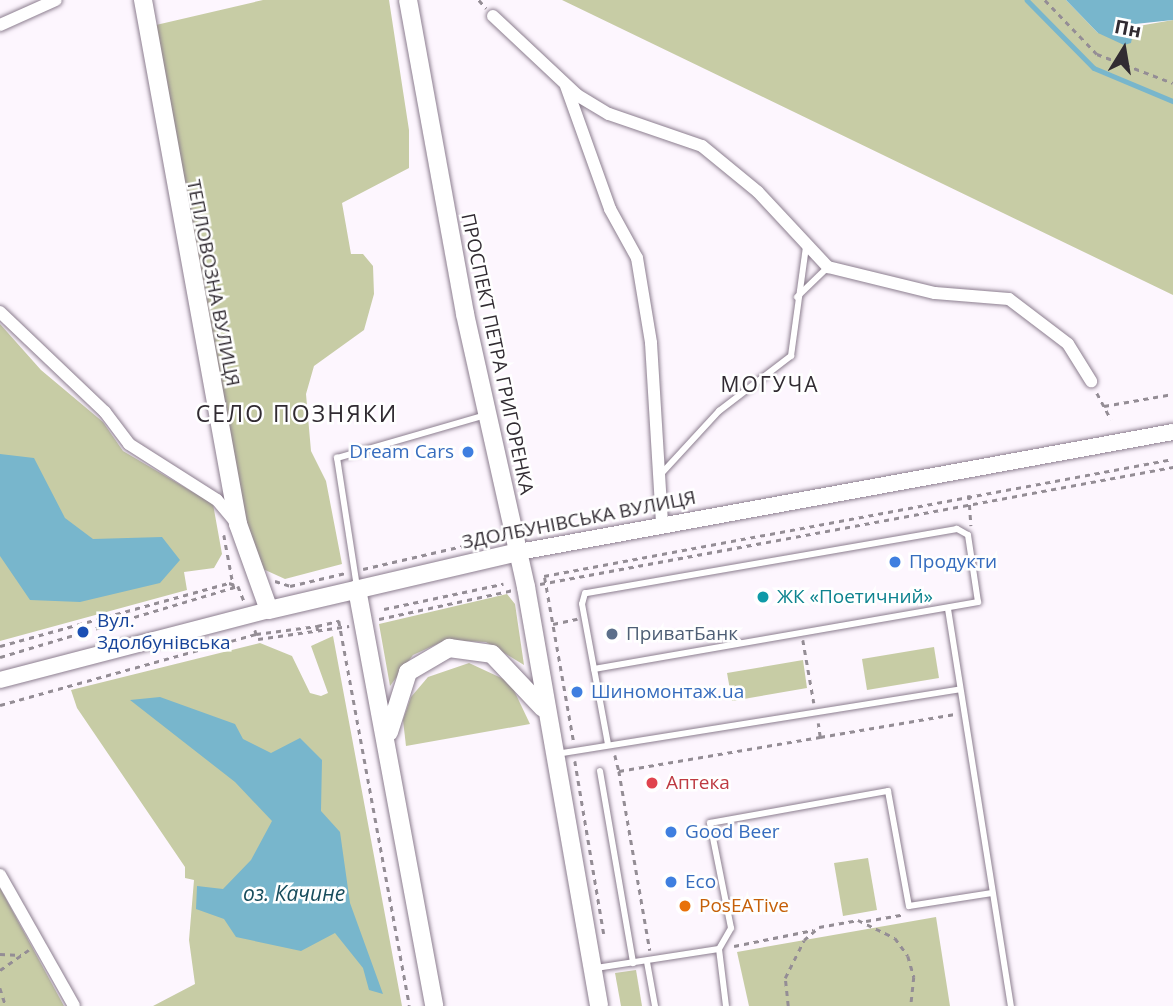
<!DOCTYPE html>
<html>
<head>
<meta charset="utf-8">
<style>
  body { margin:0 }
  #map { position:relative; width:1173px; height:1006px; overflow:hidden; background:#fdf6fe; font-family:"Open Sans",sans-serif }
  div>[style] { position:absolute }
  [style*='--x'] { left:calc(var(--x)*1px); top:calc(var(--y)*1px); width:calc(var(--w)*1px); rotate:calc(var(--a)*1deg) }
  .green>* { inset:0; background:#c7cca5 }
  .water>* { inset:0; background:#78b6cc }
  .stream>* { height:4.5px; margin:-2.25px; padding:0 2.25px; transform-origin:2.25px; border-radius:2.25px; background:#78b6cc }
  .path>* { height:2.5px; margin-top:-1.25px; transform-origin:0; background:repeating-linear-gradient(90deg,#948d95 0 5px,transparent 0 10px) }
  .roads { filter:drop-shadow(0 0 2px #8c7e8f) drop-shadow(0 0 2px #8c7e8f) }
  .service>* { height:6px; margin:-3px; padding:0 3px; transform-origin:3px; border-radius:3px; background:#fff }
  .minor>* { height:12px; margin:-6px; padding:0 6px; transform-origin:6px; border-radius:6px; background:#fff }
  .tertiary>* { height:16px; margin:-8px; padding:0 8px; transform-origin:8px; border-radius:8px; background:#fff }
  .secondary>* { height:18px; margin:-9px; padding:0 9px; transform-origin:9px; border-radius:9px; background:#fff }
  .dots>* { width:19px; height:19px; translate:-50% -50%; box-sizing:border-box; border:4px solid #fff; border-radius:50% }
  span { translate:-50% -50%; white-space:nowrap; text-align:center; line-height:1.15; -webkit-text-stroke:5px #fff; paint-order:stroke }
  .street-label { font-size:19px; color:#312b32 }
  .shop-label { font-size:19px; color:#366cbe }
  .right { translate:-100% -50%; text-align:right }
  .left { translate:0 -50%; text-align:left }
  .culture-label { font-size:19px; color:#0d838f }
  .transit-label { font-size:19px; color:#164399 }
  .service-label { font-size:19px; color:#4e5e75 }
  .health-label { font-size:19px; color:#be3a42 }
  .food-label { font-size:19px; color:#c56008 }
  .neighbourhood-label { font-size:21px; color:#312b32; letter-spacing:2px }
  .water-label { font-size:21px; color:#184d5d; font-style:italic }
  .quarter-label { font-size:23px; color:#312b32; letter-spacing:2px }
  .north { position:absolute; left:1089px; top:14px; width:70px; height:70px; -webkit-text-stroke:5px #fff; paint-order:stroke; rotate:11deg; font-size:19px; font-weight:700; line-height:28px; text-align:center; color:#312b32 }
  .north::after { content:''; display:block; margin:auto; width:24px; height:32px; background:#312b32; clip-path:polygon(50% 0,100% 100%,50% 72%,0 100%) }
</style>
</head>
<body>
<div id="map">
  <div class="green">
    <i style="clip-path:polygon(263px 0,389px 0,409px 130px,409px 168px,342px 203px,351px 254px,363px 254px,373px 266px,374px 294px,364px 330px,314px 366px,306px 394px,311px 451px,326px 481px,342px 564px,285px 579px,263px 569px,246px 531px,156px 25px)"></i>
    <i style="clip-path:polygon(562px 0,1066px 0,1098px 33px,1173px 20px,1173px 295px)"></i>
    <i style="clip-path:polygon(0 324px,41px 370px,103px 422px,123px 451px,213px 504px,222px 554px,214px 568px,184px 572px,187px 590px,0 641px)"></i>
    <i style="clip-path:polygon(507px 594px,515px 604px,524px 665px,486px 642px,446px 640px,413px 655px,390px 686px,379px 624px)"></i>
    <i style="clip-path:polygon(333px 636px,402px 1006px,153px 1006px,195px 984px,189px 940px,194px 880px,185px 878px,185px 867px,77px 708px,71px 690px,260px 643px,292px 656px,310px 693px,321px 696px,328px 693px,311px 646px)"></i>
    <i style="clip-path:polygon(934px 647px,939px 678px,867px 690px,862px 659px)"></i>
    <i style="clip-path:polygon(803px 660px,807px 688px,732px 701px,727px 673px)"></i>
    <i style="clip-path:polygon(469px 663px,510px 682px,530px 724px,406px 746px,403px 720px,411px 697px,428px 677px)"></i>
    <i style="clip-path:polygon(868px 858px,877px 910px,843px 916px,834px 863px)"></i>
    <i style="clip-path:polygon(0 888px,64px 1006px,0 1006px)"></i>
    <i style="clip-path:polygon(936px 917px,950px 1006px,749px 1006px,737px 952px)"></i>
    <i style="clip-path:polygon(636px 970px,642px 1006px,621px 1006px,615px 973px)"></i>
  </div>
  <div class="water">
    <i style="clip-path:polygon(1066px 0,1173px 0,1173px 20px,1135px 24px,1131px 43px,1124px 45px,1098px 33px)"></i>
    <i style="clip-path:polygon(0 454px,34px 458px,65px 518px,93px 539px,162px 537px,180px 560px,160px 583px,80px 602px,30px 600px,0 556px)"></i>
    <i style="clip-path:polygon(160px 697px,235px 724px,243px 739px,271px 753px,300px 738px,322px 760px,321px 811px,340px 832px,350px 903px,383px 994px,369px 990px,363px 968px,335px 933px,301px 951px,236px 937px,224px 919px,196px 909px,197px 886px,223px 889px,251px 860px,272px 821px,235px 782px,130px 700px)"></i>
  </div>
  <div class="stream">
    <i style="--x:1027;--y:0;--w:95;--a:45.4"></i>
    <i style="--x:1094;--y:68;--w:86;--a:22.7"></i>
  </div>
  <div class="path">
    <i style="--x:479;--y:0;--w:11;--a:49"></i>
    <i style="--x:1045;--y:0;--w:75;--a:46.1"></i>
    <i style="--x:1097;--y:54;--w:81;--a:20.9"></i>
    <i style="--x:1097;--y:393;--w:30;--a:62"></i>
    <i style="--x:1104;--y:406;--w:70;--a:-9.9"></i>
    <i style="--x:969;--y:495;--w:31;--a:86"></i>
    <i style="--x:224;--y:535;--w:55;--a:79.5"></i>
    <i style="--x:363;--y:569;--w:129;--a:-13"></i>
    <i style="--x:275;--y:581;--w:16;--a:18"></i>
    <i style="--x:290;--y:586;--w:57;--a:-13.1"></i>
    <i style="--x:540;--y:584;--w:644;--a:-10.47"></i>
    <i style="--x:384;--y:609;--w:122;--a:-11.9"></i>
    <i style="--x:379;--y:619;--w:137;--a:-12.2"></i>
    <i style="--x:553;--y:624;--w:25;--a:-12"></i>
    <i style="--x:317;--y:626;--w:23;--a:-13"></i>
    <i style="--x:339;--y:621;--w:391;--a:79.6"></i>
    <i style="--x:255;--y:630;--w:9;--a:72"></i>
    <i style="--x:258;--y:639;--w:92;--a:-8.1"></i>
    <i style="--x:803;--y:640;--w:64;--a:80.1"></i>
    <i style="--x:0;--y:646;--w:238;--a:-15.4"></i>
    <i style="--x:229;--y:583;--w:9;--a:18"></i>
    <i style="--x:238;--y:586;--w:16;--a:68"></i>
    <i style="--x:0;--y:657;--w:248;--a:-16.6"></i>
    <i style="--x:0;--y:705;--w:266;--a:-15.5"></i>
    <i style="--x:256;--y:634;--w:62;--a:-7.5"></i>
    <i style="--x:317;--y:626;--w:5;--a:79"></i>
    <i style="--x:820;--y:737;--w:137;--a:-9.7"></i>
    <i style="--x:573;--y:740;--w:167;--a:-100"></i>
    <i style="--x:544;--y:576;--w:640;--a:-10.54"></i>
    <i style="--x:615;--y:755;--w:16;--a:76"></i>
    <i style="--x:619;--y:771;--w:204;--a:-9.6"></i>
    <i style="--x:820;--y:737;--w:14;--a:-98"></i>
    <i style="--x:575;--y:761;--w:175;--a:80.5"></i>
    <i style="--x:619;--y:771;--w:182;--a:80.2"></i>
    <i style="--x:866;--y:921;--w:39;--a:-10"></i>
    <i style="--x:734;--y:946;--w:81;--a:-11.4"></i>
    <i style="--x:0;--y:954;--w:21;--a:3"></i>
    <i style="--x:0;--y:970;--w:35;--a:-35"></i>
    <i style="--x:0;--y:988;--w:19;--a:72"></i>
    <i style="--x:788;--y:1006;--w:28;--a:-96"></i>
    <i style="--x:785;--y:978;--w:42;--a:-63.4"></i>
    <i style="--x:804;--y:940;--w:20;--a:-41"></i>
    <i style="--x:819;--y:927;--w:40;--a:-10"></i>
    <i style="--x:858;--y:920;--w:41;--a:25.9"></i>
    <i style="--x:895;--y:938;--w:22;--a:54"></i>
    <i style="--x:908;--y:956;--w:22;--a:74"></i>
    <i style="--x:914;--y:977;--w:29;--a:96"></i>
  </div>
  <div class="roads">
    <div class="service">
      <i style="--x:797;--y:297;--w:43;--a:-44.1"></i>
      <i style="--x:661;--y:474;--w:86;--a:-47.4"></i>
      <i style="--x:719;--y:411;--w:91;--a:-37.4"></i>
      <i style="--x:791;--y:356;--w:110;--a:-82.2"></i>
      <i style="--x:357;--y:587;--w:131;--a:-98.8"></i>
      <i style="--x:337;--y:458;--w:155;--a:-16.1"></i>
      <i style="--x:948;--y:609;--w:402;--a:81"></i>
      <i style="--x:594;--y:669;--w:390;--a:-9.9"></i>
      <i style="--x:978;--y:602;--w:68;--a:-98.5"></i>
      <i style="--x:968;--y:535;--w:13;--a:-151"></i>
      <i style="--x:957;--y:529;--w:377;--a:170.2"></i>
      <i style="--x:585;--y:593;--w:11;--a:105"></i>
      <i style="--x:582;--y:604;--w:142;--a:79.5"></i>
      <i style="--x:556;--y:754;--w:409;--a:-9.1"></i>
      <i style="--x:600;--y:771;--w:195;--a:80.2"></i>
      <i style="--x:719;--y:949;--w:57;--a:83"></i>
      <i style="--x:647;--y:962;--w:45;--a:79.7"></i>
      <i style="--x:596;--y:968;--w:124;--a:-8.8"></i>
      <i style="--x:719;--y:949;--w:24;--a:-60"></i>
      <i style="--x:731;--y:928;--w:107;--a:-101.3"></i>
      <i style="--x:710;--y:823;--w:181;--a:-10.2"></i>
      <i style="--x:888;--y:791;--w:117;--a:79.7"></i>
      <i style="--x:909;--y:906;--w:84;--a:-8.9"></i>
    </div>
    <div class="minor">
      <i style="--x:493;--y:16;--w:115;--a:43.2"></i>
      <i style="--x:577;--y:95;--w:37;--a:31"></i>
      <i style="--x:609;--y:114;--w:98;--a:19"></i>
      <i style="--x:702;--y:146;--w:72;--a:39.4"></i>
      <i style="--x:758;--y:192;--w:103;--a:47"></i>
      <i style="--x:828;--y:267;--w:110;--a:13.7"></i>
      <i style="--x:935;--y:293;--w:74;--a:4.6"></i>
      <i style="--x:1009;--y:299;--w:74;--a:37.3"></i>
      <i style="--x:1068;--y:344;--w:44;--a:58.1"></i>
      <i style="--x:0;--y:25;--w:61;--a:-24.1"></i>
      <i style="--x:566;--y:86;--w:131;--a:70.3"></i>
      <i style="--x:610;--y:209;--w:56;--a:61.1"></i>
      <i style="--x:637;--y:258;--w:86;--a:80.6"></i>
      <i style="--x:651;--y:343;--w:180;--a:86.5"></i>
      <i style="--x:0;--y:312;--w:145;--a:43.6"></i>
      <i style="--x:105;--y:412;--w:40;--a:53"></i>
      <i style="--x:129;--y:444;--w:104;--a:32.5"></i>
      <i style="--x:217;--y:500;--w:31;--a:50"></i>
      <i style="--x:0;--y:875;--w:150;--a:60.5"></i>
    </div>
    <div class="tertiary">
      <i style="--x:519;--y:552;--w:665;--a:-10.4"></i>
      <i style="--x:0;--y:680;--w:278;--a:-14.6"></i>
    </div>
    <div class="secondary">
      <i style="--x:143;--y:0;--w:533;--a:79.72"></i>
      <i style="--x:238;--y:524;--w:91;--a:70.2"></i>
      <i style="--x:269;--y:610;--w:257;--a:-13.1"></i>
      <i style="--x:408;--y:0;--w:319;--a:79.7"></i>
      <i style="--x:465;--y:314;--w:280;--a:77.4"></i>
      <i style="--x:526;--y:587;--w:425;--a:80.1"></i>
      <i style="--x:357;--y:589;--w:424;--a:79.5"></i>
      <i style="--x:389;--y:732;--w:63;--a:-72.4"></i>
      <i style="--x:408;--y:672;--w:48;--a:-30.3"></i>
      <i style="--x:449;--y:648;--w:43;--a:7.9"></i>
      <i style="--x:492;--y:654;--w:74;--a:46.6"></i>
    </div>
  </div>
  <div class="dots">
    <i style="left:468px;top:452px;background:#3f7fe0"></i>
    <i style="left:895px;top:562px;background:#3f7fe0"></i>
    <i style="left:763px;top:597px;background:#0f9aa8"></i>
    <i style="left:83px;top:632px;background:#1a4fb4"></i>
    <i style="left:612px;top:634px;background:#5c6f8a"></i>
    <i style="left:577px;top:692px;background:#3f7fe0"></i>
    <i style="left:652px;top:783px;background:#e0444e"></i>
    <i style="left:671px;top:832px;background:#3f7fe0"></i>
    <i style="left:671px;top:882px;background:#3f7fe0"></i>
    <i style="left:685px;top:906px;background:#e8710a"></i>
  </div>
  <div class="street-label">
    <span style="left:213px;top:283px;rotate:79deg">ТЕПЛОВОЗНА ВУЛИЦЯ</span>
    <span style="left:497px;top:354px;rotate:78deg">ПРОСПЕКТ ПЕТРА ГРИГОРЕНКА</span>
    <span style="left:579px;top:520px;rotate:-11deg">ЗДОЛБУНІВСЬКА ВУЛИЦЯ</span>
  </div>
  <div class="shop-label">
    <span class="right" style="left:454px;top:452px">Dream Cars</span>
    <span class="left" style="left:909px;top:562px">Продукти</span>
    <span class="left" style="left:591px;top:692px">Шиномонтаж.ua</span>
    <span class="left" style="left:685px;top:832px">Good Beer</span>
    <span class="left" style="left:685px;top:882px">Eco</span>
  </div>
  <div class="culture-label">
    <span class="left" style="left:777px;top:597px">ЖК «Поетичний»</span>
  </div>
  <div class="transit-label">
    <span class="left" style="left:97px;top:632px">Вул.<br>Здолбунівська</span>
  </div>
  <div class="service-label">
    <span class="left" style="left:626px;top:634px">ПриватБанк</span>
  </div>
  <div class="health-label">
    <span class="left" style="left:666px;top:783px">Аптека</span>
  </div>
  <div class="food-label">
    <span class="left" style="left:699px;top:906px">PosEATive</span>
  </div>
  <div class="neighbourhood-label">
    <span style="left:770px;top:384px">МОГУЧА</span>
  </div>
  <div class="water-label">
    <span style="left:294px;top:893px">оз. Качине</span>
  </div>
  <div class="quarter-label">
    <span style="left:297px;top:413px">СЕЛО ПОЗНЯКИ</span>
  </div>
  <div class="north">Пн</div>
</div>
</body>
</html>
